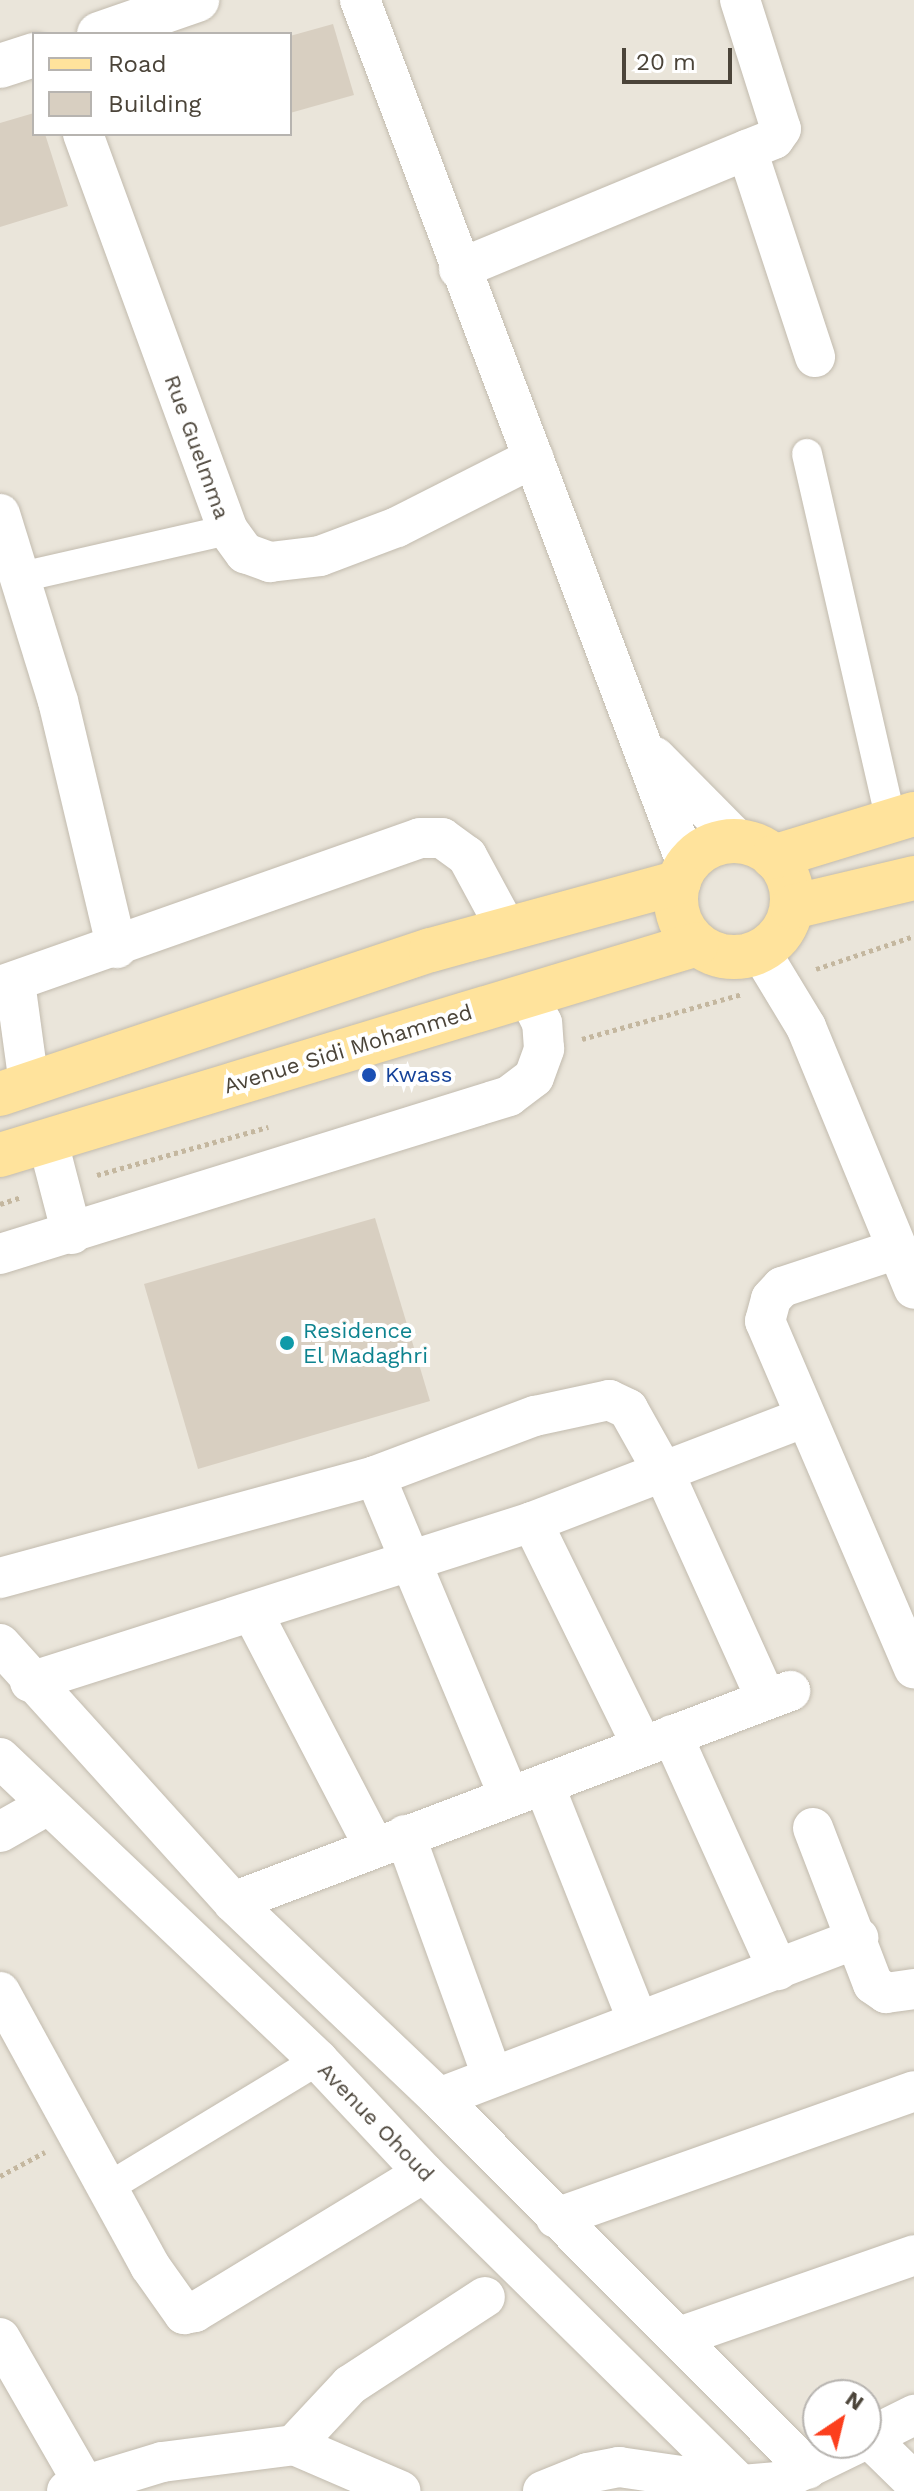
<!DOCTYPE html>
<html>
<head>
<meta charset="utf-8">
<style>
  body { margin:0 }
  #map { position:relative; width:914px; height:2491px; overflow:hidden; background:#f6f3ec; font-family:"Work Sans",sans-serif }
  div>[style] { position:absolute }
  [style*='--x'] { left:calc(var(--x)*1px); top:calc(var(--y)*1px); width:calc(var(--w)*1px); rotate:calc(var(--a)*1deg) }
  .residential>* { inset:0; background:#eae5da }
  .building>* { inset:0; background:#d8cfc1 }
  .path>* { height:5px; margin-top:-2.5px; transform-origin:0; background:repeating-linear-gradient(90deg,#c4b79f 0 4px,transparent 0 8px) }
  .roads { filter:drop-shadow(0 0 2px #c2bbae) drop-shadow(0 0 2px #c2bbae) }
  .pedestrian>* { height:30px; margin:-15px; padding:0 15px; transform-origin:15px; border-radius:15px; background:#fff }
  .minor>* { height:40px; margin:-20px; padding:0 20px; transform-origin:20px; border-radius:20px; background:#fff }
  .tertiary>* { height:44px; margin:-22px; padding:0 22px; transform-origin:22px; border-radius:22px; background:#fff }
  .primary>* { height:44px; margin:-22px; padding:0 22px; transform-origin:22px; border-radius:22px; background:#ffe39c }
  .primary>.ring { margin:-22px; padding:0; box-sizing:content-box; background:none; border:44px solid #ffe39c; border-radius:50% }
  .dots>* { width:22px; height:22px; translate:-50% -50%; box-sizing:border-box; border:4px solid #fff; border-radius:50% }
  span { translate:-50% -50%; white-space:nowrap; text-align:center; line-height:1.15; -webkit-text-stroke:8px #fff; paint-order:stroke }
  .street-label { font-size:22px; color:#4b4439 }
  .transit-label { font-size:22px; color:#164399 }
  .left { translate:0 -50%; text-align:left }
  .culture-label { font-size:22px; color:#0d838f }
  .legend { position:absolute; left:32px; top:32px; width:260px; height:104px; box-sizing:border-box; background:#fff; border:2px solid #b7b4b0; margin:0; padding:10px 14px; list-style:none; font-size:24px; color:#4b4439 }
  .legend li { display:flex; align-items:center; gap:16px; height:40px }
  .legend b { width:40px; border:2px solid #b7b4b0 }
  .north { position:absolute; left:802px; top:2379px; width:80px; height:80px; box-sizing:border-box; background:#fff; border:2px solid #b7b4b0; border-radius:50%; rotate:35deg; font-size:22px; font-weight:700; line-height:32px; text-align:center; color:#4b4439 }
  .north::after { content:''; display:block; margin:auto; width:28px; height:36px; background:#fc3f1d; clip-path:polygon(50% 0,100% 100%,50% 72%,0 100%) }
  .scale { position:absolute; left:622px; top:48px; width:110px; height:36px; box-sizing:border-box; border:4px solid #4b4439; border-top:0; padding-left:10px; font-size:24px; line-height:28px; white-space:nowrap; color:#4b4439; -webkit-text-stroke:6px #fff; paint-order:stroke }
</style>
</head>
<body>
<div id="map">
  <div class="residential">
    <i style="clip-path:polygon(evenodd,0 0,914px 0,914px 2491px,0 2491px,0 0,34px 34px,290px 34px,290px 134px,34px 134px,34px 34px,0 0,818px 2395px,866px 2395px,866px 2443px,818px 2443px,818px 2395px)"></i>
  </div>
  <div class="building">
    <i style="clip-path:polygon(333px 24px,354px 95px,290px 113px,290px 36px)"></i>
    <i style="clip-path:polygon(34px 113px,34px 134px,45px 134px,68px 206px,0 227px,0 123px)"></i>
    <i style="clip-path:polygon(375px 1218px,430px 1401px,198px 1469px,144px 1284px)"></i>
  </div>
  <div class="path">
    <i style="--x:816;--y:969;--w:103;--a:-18.6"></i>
    <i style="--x:582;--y:1039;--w:166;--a:-15.7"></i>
    <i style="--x:97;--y:1175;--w:178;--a:-15.7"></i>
    <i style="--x:0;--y:1204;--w:23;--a:-18"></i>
    <i style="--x:0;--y:2176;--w:51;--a:-28.1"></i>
  </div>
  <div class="roads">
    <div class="pedestrian">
      <i style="--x:807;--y:454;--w:376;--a:77.1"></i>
      <i style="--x:21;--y:577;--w:212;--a:-12.8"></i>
      <i style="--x:107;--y:2188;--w:247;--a:-31.2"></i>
    </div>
    <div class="minor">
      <i style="--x:360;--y:0;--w:925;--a:69.29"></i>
      <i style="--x:740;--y:0;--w:135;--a:72.4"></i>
      <i style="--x:781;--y:129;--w:12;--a:125"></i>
      <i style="--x:774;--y:139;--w:29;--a:158"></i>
      <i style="--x:747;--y:150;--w:218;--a:71.8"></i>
      <i style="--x:83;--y:134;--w:422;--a:69.9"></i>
      <i style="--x:228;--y:530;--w:29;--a:54"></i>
      <i style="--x:245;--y:553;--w:27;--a:20"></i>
      <i style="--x:270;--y:562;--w:50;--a:-6.8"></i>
      <i style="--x:320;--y:556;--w:82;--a:-20.6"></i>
      <i style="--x:397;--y:527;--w:153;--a:-26.9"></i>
      <i style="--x:459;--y:269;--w:312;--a:-22.5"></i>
      <i style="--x:0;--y:514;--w:196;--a:72.8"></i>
      <i style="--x:58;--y:701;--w:254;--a:76.6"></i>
      <i style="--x:655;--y:757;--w:118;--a:45.3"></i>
      <i style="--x:760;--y:951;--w:89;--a:58.8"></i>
      <i style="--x:806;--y:1027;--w:283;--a:67.6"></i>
      <i style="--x:15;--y:982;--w:103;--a:82.2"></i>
      <i style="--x:0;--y:986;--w:445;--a:-19.4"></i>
      <i style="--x:420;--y:838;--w:22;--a:0"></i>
      <i style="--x:442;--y:838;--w:31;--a:36"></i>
      <i style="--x:467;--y:856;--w:82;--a:61.6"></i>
      <i style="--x:48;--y:1142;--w:95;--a:75.4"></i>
      <i style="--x:897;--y:1249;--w:121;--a:161.7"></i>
      <i style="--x:782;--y:1287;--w:16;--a:133"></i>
      <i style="--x:771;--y:1299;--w:23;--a:105"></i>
      <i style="--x:765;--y:1321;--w:378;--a:66.8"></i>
      <i style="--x:0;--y:1254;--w:533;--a:-17.24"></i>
      <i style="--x:509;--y:1096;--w:31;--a:-37"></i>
      <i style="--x:534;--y:1077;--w:30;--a:-70"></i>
      <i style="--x:544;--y:1049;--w:26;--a:-94"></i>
      <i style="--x:542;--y:1023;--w:31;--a:-117"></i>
      <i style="--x:375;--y:1476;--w:347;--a:67.3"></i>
      <i style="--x:532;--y:1522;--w:250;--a:63.8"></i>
      <i style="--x:0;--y:1578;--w:389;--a:-15.2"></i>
      <i style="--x:375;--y:1476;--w:171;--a:-20.6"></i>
      <i style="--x:535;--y:1416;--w:76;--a:-12.2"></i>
      <i style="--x:609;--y:1400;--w:21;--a:25"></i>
      <i style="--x:628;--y:1409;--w:76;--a:60.7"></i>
      <i style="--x:665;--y:1475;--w:246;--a:65.7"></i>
      <i style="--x:252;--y:1612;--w:264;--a:62.5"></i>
      <i style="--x:0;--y:1644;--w:348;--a:47.9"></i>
      <i style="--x:233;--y:1902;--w:284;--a:43.6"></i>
      <i style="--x:439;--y:2098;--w:523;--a:45.15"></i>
      <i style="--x:30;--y:1682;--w:527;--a:-17.68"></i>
      <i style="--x:532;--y:1522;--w:290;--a:-21"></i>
      <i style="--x:672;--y:1735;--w:258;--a:65.7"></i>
      <i style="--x:0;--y:1758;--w:439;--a:43.5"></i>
      <i style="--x:318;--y:2060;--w:155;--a:46.8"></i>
      <i style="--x:424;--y:2173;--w:453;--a:44.6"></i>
      <i style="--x:544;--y:1785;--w:254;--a:68.3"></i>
      <i style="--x:813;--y:1828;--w:167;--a:69"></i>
      <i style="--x:873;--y:1984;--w:16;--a:35"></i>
      <i style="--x:886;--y:1993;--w:28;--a:-8"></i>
      <i style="--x:0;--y:1832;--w:53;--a:-29.5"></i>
      <i style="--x:405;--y:1835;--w:255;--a:70.1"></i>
      <i style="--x:233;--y:1902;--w:596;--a:-20.75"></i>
      <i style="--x:0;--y:1992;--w:312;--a:61.3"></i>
      <i style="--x:150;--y:2266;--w:59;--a:54.7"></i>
      <i style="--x:184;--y:2314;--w:11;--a:-10"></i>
      <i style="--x:195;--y:2312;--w:268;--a:-31.3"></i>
      <i style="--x:439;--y:2098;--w:449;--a:-20.9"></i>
      <i style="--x:556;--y:2218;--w:380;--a:-19.5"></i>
      <i style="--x:679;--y:2337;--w:249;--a:-19.2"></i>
      <i style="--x:0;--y:2338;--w:171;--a:60.1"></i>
      <i style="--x:869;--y:2438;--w:63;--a:44.4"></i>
      <i style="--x:866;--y:2439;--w:54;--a:-26.6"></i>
      <i style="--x:294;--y:2445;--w:82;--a:-47"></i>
      <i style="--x:350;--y:2385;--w:161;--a:-33.1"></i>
      <i style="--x:67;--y:2491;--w:99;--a:-17"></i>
      <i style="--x:162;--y:2462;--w:133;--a:-7.3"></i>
      <i style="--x:294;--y:2445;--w:116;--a:23.3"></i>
      <i style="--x:543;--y:2491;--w:48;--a:-21.8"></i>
      <i style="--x:588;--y:2473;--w:32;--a:-11"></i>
      <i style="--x:619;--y:2467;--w:124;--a:8.3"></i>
      <i style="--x:742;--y:2485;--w:36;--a:-5"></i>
      <i style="--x:778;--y:2482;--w:89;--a:-26"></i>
    </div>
    <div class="tertiary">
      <i style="--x:99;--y:34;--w:104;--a:-19.1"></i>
      <i style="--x:0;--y:66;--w:36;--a:-18"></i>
    </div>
    <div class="primary">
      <i class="ring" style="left:676px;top:841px;width:72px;height:72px"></i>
      <i style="--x:773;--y:857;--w:147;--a:-17"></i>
      <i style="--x:792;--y:907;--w:125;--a:-13.4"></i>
      <i style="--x:0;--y:1094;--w:454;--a:-18.5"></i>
      <i style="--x:431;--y:950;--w:257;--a:-15.3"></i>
      <i style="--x:0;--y:1155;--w:728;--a:-16.84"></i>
    </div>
  </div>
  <div class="dots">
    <i style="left:369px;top:1075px;background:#1a4fb4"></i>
    <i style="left:287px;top:1343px;background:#0f9aa8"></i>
  </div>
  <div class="street-label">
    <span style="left:197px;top:447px;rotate:70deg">Rue Guelmma</span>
    <span style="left:348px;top:1049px;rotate:-17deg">Avenue Sidi Mohammed</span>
    <span style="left:376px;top:2122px;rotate:46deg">Avenue Ohoud</span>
  </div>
  <div class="transit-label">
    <span class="left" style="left:385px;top:1075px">Kwass</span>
  </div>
  <div class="culture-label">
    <span class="left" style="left:303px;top:1343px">Residence<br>El Madaghri</span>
  </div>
  <ul class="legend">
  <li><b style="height:10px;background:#ffe39c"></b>Road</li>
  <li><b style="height:22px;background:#d8cfc1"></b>Building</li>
  </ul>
  <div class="north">N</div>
  <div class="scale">20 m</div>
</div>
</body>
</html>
